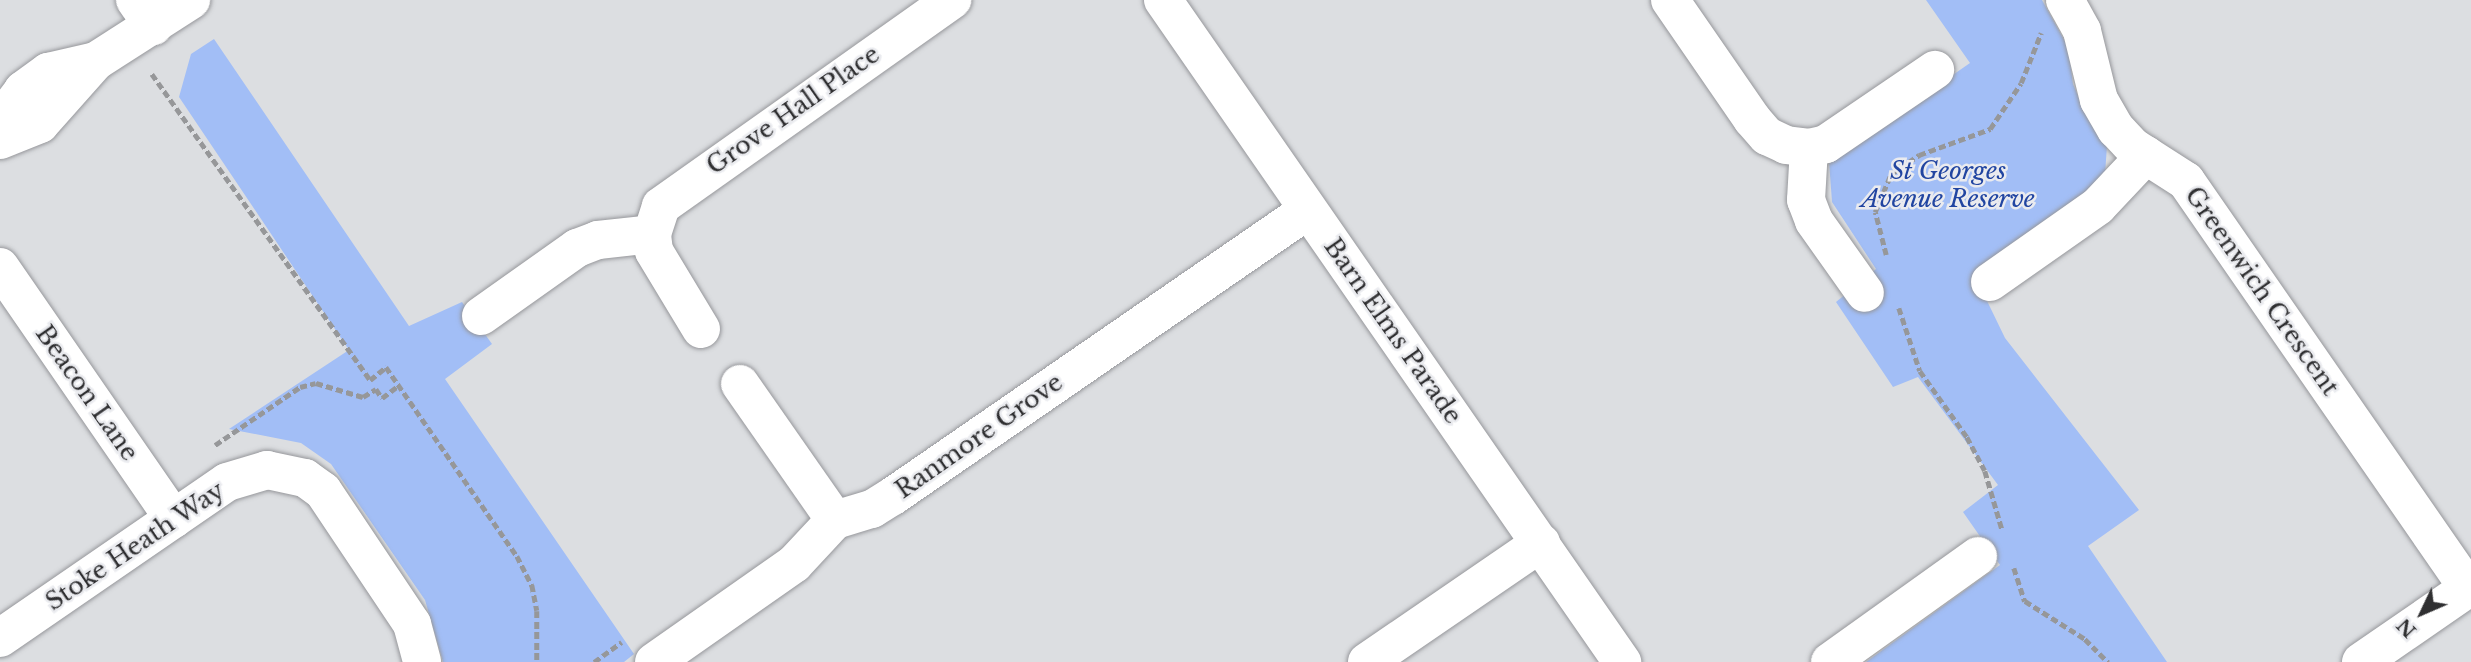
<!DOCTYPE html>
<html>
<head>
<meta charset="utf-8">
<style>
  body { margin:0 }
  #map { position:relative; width:2471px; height:662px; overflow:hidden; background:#dcdee1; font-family:"Libre Baskerville",serif }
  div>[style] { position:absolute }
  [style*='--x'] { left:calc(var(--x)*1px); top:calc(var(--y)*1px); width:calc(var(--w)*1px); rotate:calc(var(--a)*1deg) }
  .green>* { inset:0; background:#a2bef6 }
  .path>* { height:4.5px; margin-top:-2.25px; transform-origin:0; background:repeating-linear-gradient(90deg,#969799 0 7px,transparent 0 10.5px) }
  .roads { filter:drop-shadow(0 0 2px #96979b) drop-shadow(0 0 2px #96979b) }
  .minor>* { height:38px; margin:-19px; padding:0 19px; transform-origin:19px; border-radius:19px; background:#fff }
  span { translate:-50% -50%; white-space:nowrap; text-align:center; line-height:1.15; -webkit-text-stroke:5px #eaebef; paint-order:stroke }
  .street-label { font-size:24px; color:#2f2f31 }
  .park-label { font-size:24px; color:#2145a1; font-style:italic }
  .north { position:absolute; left:2387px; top:578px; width:70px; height:70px; -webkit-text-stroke:5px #eaebef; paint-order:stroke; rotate:226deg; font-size:19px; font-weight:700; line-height:28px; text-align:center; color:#2f2f31 }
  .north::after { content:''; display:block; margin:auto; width:24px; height:32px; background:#2f2f31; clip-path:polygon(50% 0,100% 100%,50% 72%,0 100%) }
</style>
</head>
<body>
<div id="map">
  <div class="green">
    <i style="clip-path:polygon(1926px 0,2042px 0,2068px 47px,2073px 84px,2089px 121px,2107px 146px,2105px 174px,2089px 193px,1974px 274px,2005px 338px,2139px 510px,2088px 546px,2167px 662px,1866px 662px,2000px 565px,1963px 512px,1998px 485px,1918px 377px,1893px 387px,1836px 302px,1876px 269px,1832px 202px,1829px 161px,1970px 63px)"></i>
    <i style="clip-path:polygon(214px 39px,409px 326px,462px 302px,492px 344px,445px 379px,634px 654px,624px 662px,443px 662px,425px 600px,331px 464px,301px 443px,229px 429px,349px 350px,179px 97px,191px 54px)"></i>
  </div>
  <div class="path">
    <i style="--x:152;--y:74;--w:376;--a:54.5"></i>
    <i style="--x:370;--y:380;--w:21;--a:-39"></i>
    <i style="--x:386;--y:367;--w:230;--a:55.3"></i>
    <i style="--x:517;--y:556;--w:33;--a:63"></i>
    <i style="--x:532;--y:585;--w:26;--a:79"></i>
    <i style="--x:537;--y:611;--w:51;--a:90"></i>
    <i style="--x:1886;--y:255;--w:44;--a:-104.3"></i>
    <i style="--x:1875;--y:212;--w:41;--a:-67.2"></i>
    <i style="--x:1891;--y:174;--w:34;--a:-34"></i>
    <i style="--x:1919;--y:155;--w:76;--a:-20.1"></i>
    <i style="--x:1990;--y:129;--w:55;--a:-56"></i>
    <i style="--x:2021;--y:83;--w:54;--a:-68.2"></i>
    <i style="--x:1899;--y:308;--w:66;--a:71.6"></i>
    <i style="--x:1920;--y:371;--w:81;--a:54.5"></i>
    <i style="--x:1967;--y:437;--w:38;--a:62"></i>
    <i style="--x:1985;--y:471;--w:60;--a:73.7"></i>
    <i style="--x:215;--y:445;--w:103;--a:-34.3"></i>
    <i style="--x:300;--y:387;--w:16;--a:-14"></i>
    <i style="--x:316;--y:383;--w:49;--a:16.6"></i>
    <i style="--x:363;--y:397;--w:15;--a:-32"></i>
    <i style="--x:376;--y:389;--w:11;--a:56"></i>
    <i style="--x:382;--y:398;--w:21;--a:-37"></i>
    <i style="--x:2014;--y:568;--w:35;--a:72"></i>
    <i style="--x:2025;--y:601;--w:71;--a:32.3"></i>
    <i style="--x:2085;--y:639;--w:33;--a:45"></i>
    <i style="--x:594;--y:662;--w:34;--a:-36"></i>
  </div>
  <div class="roads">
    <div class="minor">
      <i style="--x:135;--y:0;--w:32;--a:55"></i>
      <i style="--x:1163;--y:0;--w:806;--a:55.26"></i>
      <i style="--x:1670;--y:0;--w:145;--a:55.4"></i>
      <i style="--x:1752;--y:119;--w:23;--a:49"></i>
      <i style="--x:1767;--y:136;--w:21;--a:25"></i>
      <i style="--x:1786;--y:145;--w:23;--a:7"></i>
      <i style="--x:1809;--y:148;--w:17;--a:-13"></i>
      <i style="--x:1826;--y:144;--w:132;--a:-34.2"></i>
      <i style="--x:2065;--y:0;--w:35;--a:61"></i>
      <i style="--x:2082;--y:31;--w:71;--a:76.2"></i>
      <i style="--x:2099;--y:100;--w:34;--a:60"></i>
      <i style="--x:2116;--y:129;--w:25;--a:47"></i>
      <i style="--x:2133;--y:147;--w:63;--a:32.7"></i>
      <i style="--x:2186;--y:181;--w:495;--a:55.3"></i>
      <i style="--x:0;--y:121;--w:39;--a:-53"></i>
      <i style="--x:23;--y:90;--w:31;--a:-36"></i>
      <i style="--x:48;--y:72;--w:49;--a:-12.9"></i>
      <i style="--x:0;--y:140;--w:43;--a:-21.8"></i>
      <i style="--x:40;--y:124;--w:84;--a:-48.4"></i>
      <i style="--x:96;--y:61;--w:113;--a:-32.7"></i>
      <i style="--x:1809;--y:148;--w:52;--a:93.3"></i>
      <i style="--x:1806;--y:200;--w:22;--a:69"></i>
      <i style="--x:1814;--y:221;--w:88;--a:54.7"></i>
      <i style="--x:0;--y:267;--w:306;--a:55.4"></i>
      <i style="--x:1990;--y:282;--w:132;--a:-35.1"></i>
      <i style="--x:2098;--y:206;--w:70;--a:-46.7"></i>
      <i style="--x:481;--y:316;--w:118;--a:-35.3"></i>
      <i style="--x:577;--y:248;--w:22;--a:-21"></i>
      <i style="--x:598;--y:240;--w:54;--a:-6.3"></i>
      <i style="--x:701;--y:329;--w:91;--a:-121.1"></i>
      <i style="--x:654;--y:251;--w:17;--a:-97"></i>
      <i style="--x:652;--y:234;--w:29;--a:-72"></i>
      <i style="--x:661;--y:206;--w:357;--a:-35.3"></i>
      <i style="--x:740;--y:384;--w:166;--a:55.1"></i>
      <i style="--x:0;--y:638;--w:275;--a:-34.5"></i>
      <i style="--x:227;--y:482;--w:42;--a:-16.7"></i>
      <i style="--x:267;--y:470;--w:39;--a:12"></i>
      <i style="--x:305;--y:478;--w:22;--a:36"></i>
      <i style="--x:323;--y:491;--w:160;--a:56.2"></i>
      <i style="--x:412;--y:624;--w:39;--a:75"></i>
      <i style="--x:654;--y:662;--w:171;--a:-35"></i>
      <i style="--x:794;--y:564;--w:60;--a:-47"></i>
      <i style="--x:835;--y:520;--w:39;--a:-17"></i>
      <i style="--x:872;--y:509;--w:25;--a:-32"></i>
      <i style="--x:893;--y:496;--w:504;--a:-34.57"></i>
      <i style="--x:1367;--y:662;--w:211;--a:-34.4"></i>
      <i style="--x:1830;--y:662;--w:182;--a:-35.6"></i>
      <i style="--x:2361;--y:662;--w:134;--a:-34.6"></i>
    </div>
  </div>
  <div class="street-label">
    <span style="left:793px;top:110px;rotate:-35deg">Grove Hall Place</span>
    <span style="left:2262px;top:291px;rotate:55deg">Greenwich Crescent</span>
    <span style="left:1393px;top:331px;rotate:55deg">Barn Elms Parade</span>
    <span style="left:87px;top:393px;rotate:55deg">Beacon Lane</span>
    <span style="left:979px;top:436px;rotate:-35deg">Ranmore Grove</span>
    <span style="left:135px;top:546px;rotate:-34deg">Stoke Heath Way</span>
  </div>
  <div class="park-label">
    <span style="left:1948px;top:185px">St Georges<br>Avenue Reserve</span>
  </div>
  <div class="north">N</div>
</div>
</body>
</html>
